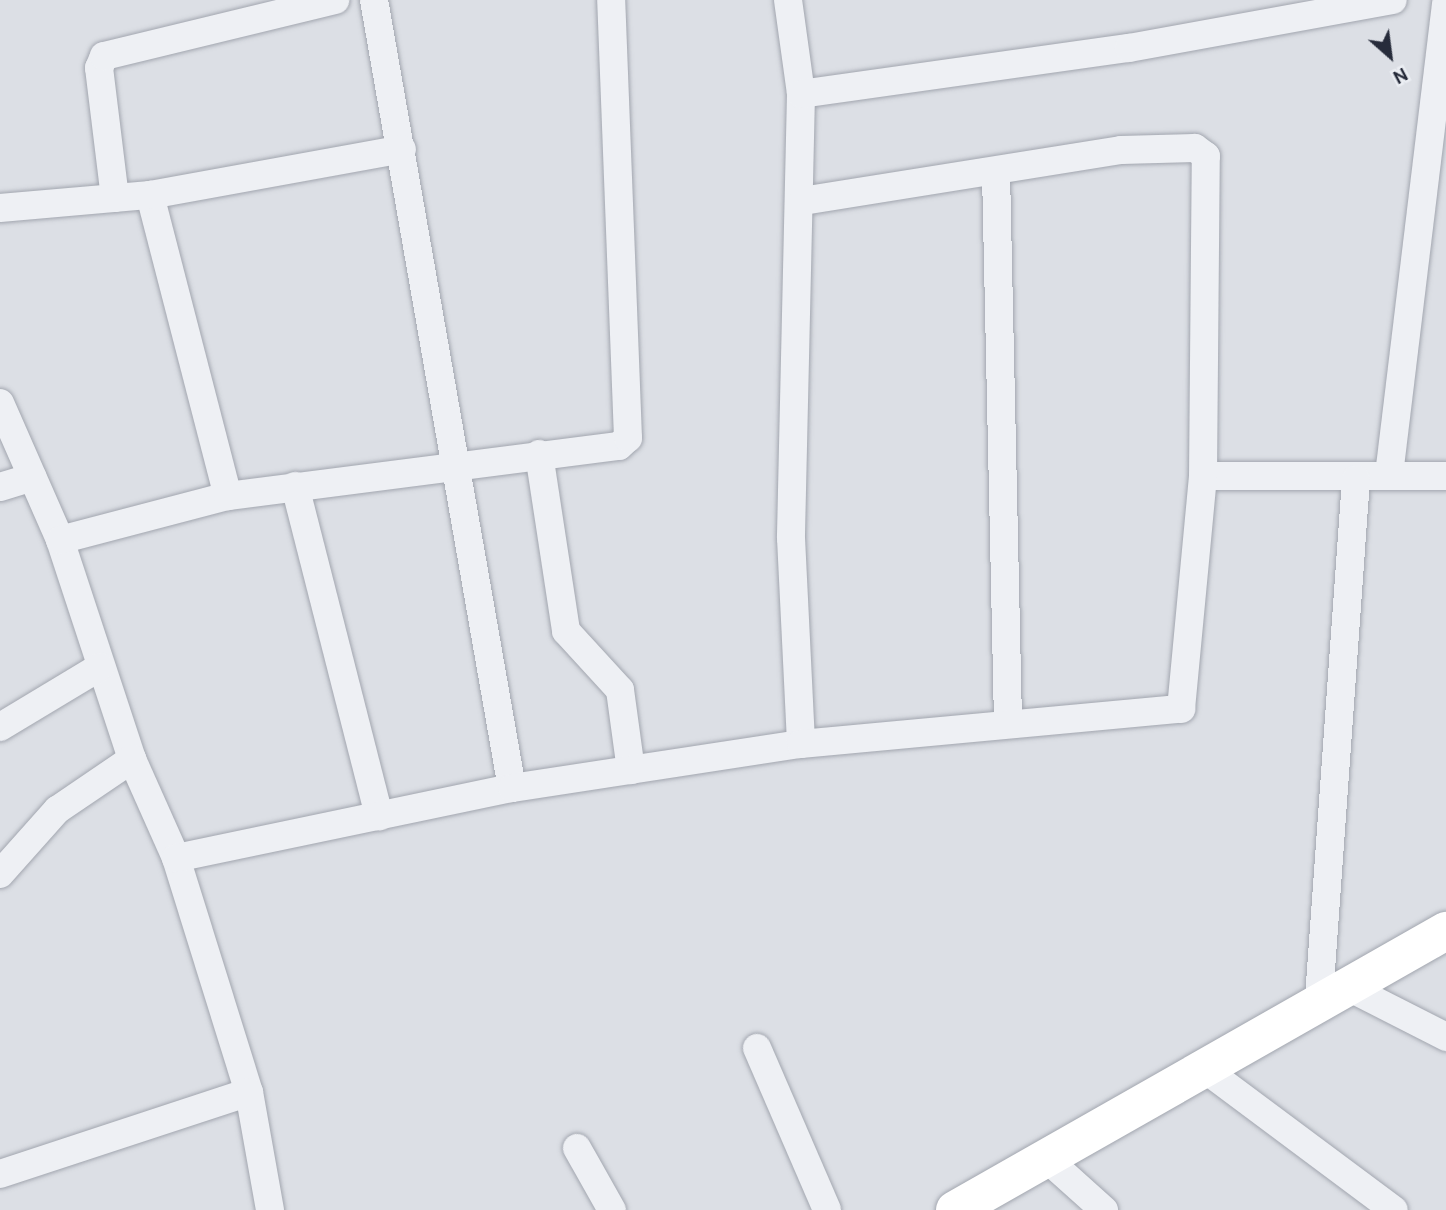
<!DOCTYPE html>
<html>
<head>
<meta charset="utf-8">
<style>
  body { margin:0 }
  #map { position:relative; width:1446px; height:1210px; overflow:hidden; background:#dcdfe5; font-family:Overpass,sans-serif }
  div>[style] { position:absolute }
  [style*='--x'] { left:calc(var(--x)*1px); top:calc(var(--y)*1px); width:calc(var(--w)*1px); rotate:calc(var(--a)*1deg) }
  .roads { filter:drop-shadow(0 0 2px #a2a6af) drop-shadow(0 0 2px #a2a6af) }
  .street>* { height:28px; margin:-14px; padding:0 14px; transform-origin:14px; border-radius:14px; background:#eef0f4 }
  .secondary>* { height:38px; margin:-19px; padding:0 19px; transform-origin:19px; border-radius:19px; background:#fff }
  span { translate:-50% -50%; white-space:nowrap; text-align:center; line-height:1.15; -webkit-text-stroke:5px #ebeef3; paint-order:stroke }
  .north { position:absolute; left:1355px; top:21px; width:70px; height:70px; -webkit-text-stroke:5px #ebeef3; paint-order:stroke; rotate:152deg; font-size:19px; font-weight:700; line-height:28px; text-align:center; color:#272c3b }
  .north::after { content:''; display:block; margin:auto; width:24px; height:32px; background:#272c3b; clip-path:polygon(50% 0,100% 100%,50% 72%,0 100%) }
</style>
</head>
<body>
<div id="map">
  <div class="roads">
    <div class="street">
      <i style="--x:374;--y:0;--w:800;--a:80.07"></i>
      <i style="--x:788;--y:0;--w:95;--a:82.1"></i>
      <i style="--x:801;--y:94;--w:444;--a:91.3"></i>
      <i style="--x:791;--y:538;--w:206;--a:87.2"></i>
      <i style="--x:801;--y:94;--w:331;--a:-8"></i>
      <i style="--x:1129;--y:48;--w:268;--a:-10.3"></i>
      <i style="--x:996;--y:172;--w:550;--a:88.75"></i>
      <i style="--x:150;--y:195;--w:311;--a:75.5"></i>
      <i style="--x:115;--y:198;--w:131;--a:-97"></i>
      <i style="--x:99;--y:68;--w:13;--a:-67"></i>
      <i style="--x:104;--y:56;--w:238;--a:-13.6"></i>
      <i style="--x:0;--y:208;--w:151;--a:-5"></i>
      <i style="--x:150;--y:195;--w:256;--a:-10.3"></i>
      <i style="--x:0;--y:403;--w:150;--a:66.3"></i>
      <i style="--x:60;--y:540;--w:231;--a:71.8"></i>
      <i style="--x:132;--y:759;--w:108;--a:66"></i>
      <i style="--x:176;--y:858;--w:245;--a:72.7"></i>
      <i style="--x:249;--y:1092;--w:120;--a:79.9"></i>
      <i style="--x:539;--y:454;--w:179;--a:81.3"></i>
      <i style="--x:566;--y:631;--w:80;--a:47.5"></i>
      <i style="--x:620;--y:690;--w:81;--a:82.2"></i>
      <i style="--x:1389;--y:475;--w:475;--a:-83.1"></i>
      <i style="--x:1203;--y:476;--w:243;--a:0"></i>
      <i style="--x:295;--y:486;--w:341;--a:75.7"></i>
      <i style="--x:0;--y:487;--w:34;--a:-17"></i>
      <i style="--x:60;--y:540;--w:174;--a:-14.7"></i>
      <i style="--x:228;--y:496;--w:394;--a:-7.3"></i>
      <i style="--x:619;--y:446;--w:12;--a:-42"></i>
      <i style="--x:628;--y:438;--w:438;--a:-92.2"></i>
      <i style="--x:0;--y:727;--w:117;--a:-31"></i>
      <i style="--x:176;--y:858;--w:343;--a:-11.8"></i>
      <i style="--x:512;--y:788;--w:292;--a:-8.7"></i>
      <i style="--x:801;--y:744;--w:382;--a:-5.3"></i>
      <i style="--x:1181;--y:709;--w:234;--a:-84.6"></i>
      <i style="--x:1203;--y:476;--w:320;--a:-89.5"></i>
      <i style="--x:1206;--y:156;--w:14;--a:-144"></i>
      <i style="--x:1195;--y:148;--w:74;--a:178.5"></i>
      <i style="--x:1121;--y:150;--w:322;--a:170.9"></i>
      <i style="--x:0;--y:874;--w:86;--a:-48.3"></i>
      <i style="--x:57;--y:810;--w:91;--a:-34.2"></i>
      <i style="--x:1350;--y:988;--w:108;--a:27"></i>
      <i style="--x:1319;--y:998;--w:520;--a:-85.92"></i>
      <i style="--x:757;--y:1048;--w:176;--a:66.6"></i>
      <i style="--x:1206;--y:1070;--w:234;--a:36.7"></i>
      <i style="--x:577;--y:1148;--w:71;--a:60.6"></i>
      <i style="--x:1046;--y:1158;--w:78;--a:41.9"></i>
      <i style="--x:0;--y:1174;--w:262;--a:-18.2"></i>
    </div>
    <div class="secondary">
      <i style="--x:955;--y:1210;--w:565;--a:-29.61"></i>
    </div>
  </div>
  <div class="north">N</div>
</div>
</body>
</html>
